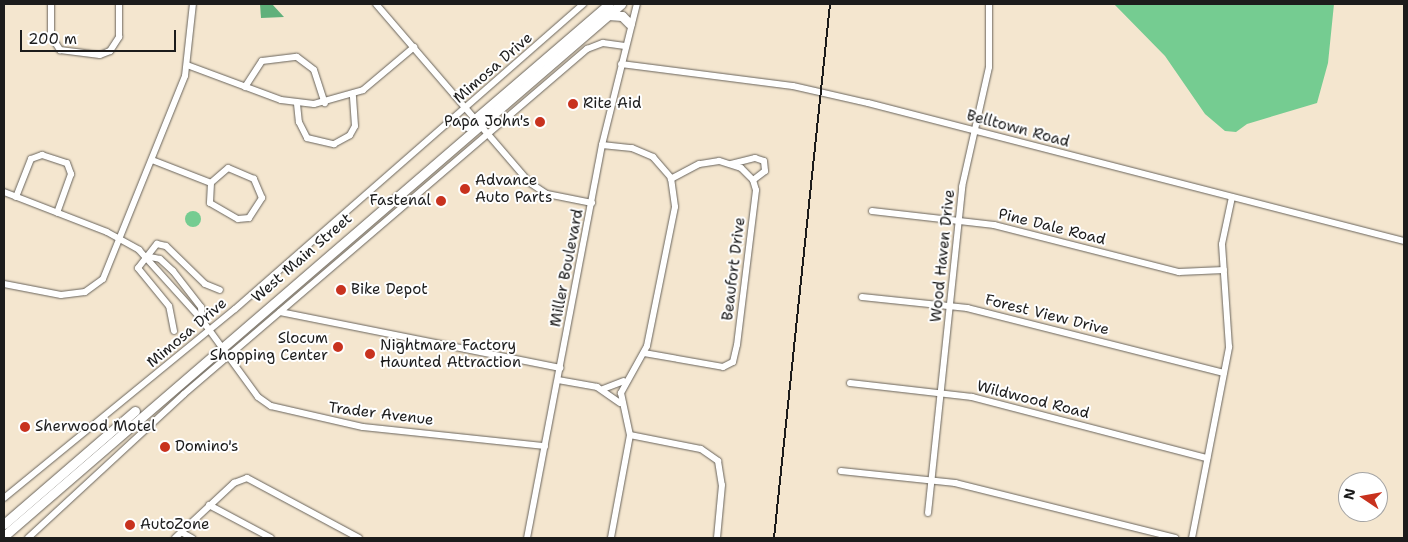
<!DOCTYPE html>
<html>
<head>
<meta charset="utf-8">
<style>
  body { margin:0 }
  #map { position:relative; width:1408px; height:542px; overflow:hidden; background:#f4e6cf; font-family:"Shantell Sans",sans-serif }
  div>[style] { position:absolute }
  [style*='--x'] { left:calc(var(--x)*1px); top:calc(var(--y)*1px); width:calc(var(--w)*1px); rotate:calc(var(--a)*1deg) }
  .green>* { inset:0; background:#75cc91 }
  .round { border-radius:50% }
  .forest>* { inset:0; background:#60b07b }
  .roads { filter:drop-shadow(0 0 1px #68635b) drop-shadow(0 0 1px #68635b) }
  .minor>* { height:6px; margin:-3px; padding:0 3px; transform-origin:3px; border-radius:3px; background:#fff }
  .major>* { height:9px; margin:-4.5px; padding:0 4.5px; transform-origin:4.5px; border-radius:4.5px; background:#fff }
  .rail>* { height:2px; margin:-1px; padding:0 1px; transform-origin:1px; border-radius:1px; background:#1c1c1c }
  .dots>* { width:14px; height:14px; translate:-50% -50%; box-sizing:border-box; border:2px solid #fff; border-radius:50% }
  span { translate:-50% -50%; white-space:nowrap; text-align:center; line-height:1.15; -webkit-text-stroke:4px #fff; paint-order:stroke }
  .street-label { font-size:15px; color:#1c1c1c }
  .poi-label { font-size:15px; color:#1c1c1c }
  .left { translate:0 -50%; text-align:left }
  .right { translate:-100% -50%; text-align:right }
  .frame { position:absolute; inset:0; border:5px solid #1c1c1c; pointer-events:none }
  .north { position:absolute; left:1338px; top:472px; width:50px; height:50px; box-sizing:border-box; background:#fff; border:1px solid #a4a4a4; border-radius:50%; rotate:282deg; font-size:14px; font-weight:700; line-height:20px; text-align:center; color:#1c1c1c }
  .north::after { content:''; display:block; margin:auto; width:18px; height:22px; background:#c8321e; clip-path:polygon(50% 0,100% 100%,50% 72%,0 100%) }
  .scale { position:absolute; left:20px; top:30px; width:156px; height:22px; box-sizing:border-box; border:2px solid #1c1c1c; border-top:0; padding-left:6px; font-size:15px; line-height:18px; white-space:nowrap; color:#1c1c1c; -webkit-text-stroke:4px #fff; paint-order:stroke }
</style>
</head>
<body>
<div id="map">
  <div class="green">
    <i style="clip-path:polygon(1114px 4px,1334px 4px,1328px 63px,1317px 103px,1247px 124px,1236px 132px,1225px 131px,1205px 114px,1165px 56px)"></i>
    <i class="round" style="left:185px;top:211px;width:16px;height:16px"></i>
  </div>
  <div class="forest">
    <i style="clip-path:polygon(260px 4px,272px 4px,284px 17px,261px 18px)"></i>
  </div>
  <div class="roads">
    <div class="minor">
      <i style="--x:51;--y:4;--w:32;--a:90"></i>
      <i style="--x:51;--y:36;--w:17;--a:57"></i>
      <i style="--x:60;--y:50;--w:40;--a:7.1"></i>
      <i style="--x:100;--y:55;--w:11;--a:-22"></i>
      <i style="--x:110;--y:51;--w:17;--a:-57"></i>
      <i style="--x:119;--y:37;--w:33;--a:-90"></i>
      <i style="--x:376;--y:4;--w:236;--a:49.3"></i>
      <i style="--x:530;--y:183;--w:20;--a:33"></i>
      <i style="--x:547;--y:194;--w:46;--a:11.3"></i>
      <i style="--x:621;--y:64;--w:173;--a:7.3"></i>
      <i style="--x:793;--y:86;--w:77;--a:12.8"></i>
      <i style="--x:868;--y:103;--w:553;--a:14.44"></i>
      <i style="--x:187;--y:65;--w:100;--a:20.4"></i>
      <i style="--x:281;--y:100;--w:33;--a:7"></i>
      <i style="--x:314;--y:104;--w:51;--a:-15.9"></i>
      <i style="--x:363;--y:90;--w:67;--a:-40.1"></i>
      <i style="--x:245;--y:87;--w:31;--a:-57"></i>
      <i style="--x:262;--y:61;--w:35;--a:-7"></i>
      <i style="--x:297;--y:57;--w:21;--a:37"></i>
      <i style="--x:314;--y:70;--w:35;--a:72"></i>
      <i style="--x:297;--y:104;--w:18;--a:84"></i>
      <i style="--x:299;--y:122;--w:18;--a:63"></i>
      <i style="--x:307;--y:138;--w:28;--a:13"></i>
      <i style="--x:334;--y:144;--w:18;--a:-29"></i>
      <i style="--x:350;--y:135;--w:10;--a:-61"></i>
      <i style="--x:355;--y:126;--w:31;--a:-94"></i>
      <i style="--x:602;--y:145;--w:30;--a:6"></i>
      <i style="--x:632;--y:148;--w:23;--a:23"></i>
      <i style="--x:653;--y:157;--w:28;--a:49"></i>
      <i style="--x:671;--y:178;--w:29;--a:82"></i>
      <i style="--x:675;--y:207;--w:142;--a:101.4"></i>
      <i style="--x:647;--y:346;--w:54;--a:119"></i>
      <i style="--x:621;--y:393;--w:43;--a:77.9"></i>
      <i style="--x:630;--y:435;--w:105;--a:100.5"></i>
      <i style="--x:152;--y:160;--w:63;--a:21.3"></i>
      <i style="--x:211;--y:183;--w:20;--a:93"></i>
      <i style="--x:210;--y:203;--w:32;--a:30"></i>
      <i style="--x:238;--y:219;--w:11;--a:-5"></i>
      <i style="--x:249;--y:218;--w:24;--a:-57"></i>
      <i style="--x:262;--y:198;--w:21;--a:-113"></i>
      <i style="--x:254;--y:179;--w:28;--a:-157"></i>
      <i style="--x:228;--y:168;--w:23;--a:139"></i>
      <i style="--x:731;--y:164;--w:25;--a:-14"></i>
      <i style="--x:755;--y:158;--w:9;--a:18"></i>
      <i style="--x:764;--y:161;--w:10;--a:84"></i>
      <i style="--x:765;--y:171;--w:15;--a:143"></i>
      <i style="--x:4;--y:192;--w:110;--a:21.2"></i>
      <i style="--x:107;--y:232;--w:37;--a:29"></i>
      <i style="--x:139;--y:250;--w:94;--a:48"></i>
      <i style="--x:202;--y:320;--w:95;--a:54"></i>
      <i style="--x:258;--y:397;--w:16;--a:35"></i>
      <i style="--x:271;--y:406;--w:94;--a:12.9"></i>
      <i style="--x:363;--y:427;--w:183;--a:6"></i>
      <i style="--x:16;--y:197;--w:41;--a:-68.5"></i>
      <i style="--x:31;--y:159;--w:12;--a:-20"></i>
      <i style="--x:42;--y:155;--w:26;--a:18"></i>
      <i style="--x:67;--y:163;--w:12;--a:70"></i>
      <i style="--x:71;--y:174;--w:41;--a:109.7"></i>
      <i style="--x:872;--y:211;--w:123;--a:6.5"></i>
      <i style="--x:994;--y:225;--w:191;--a:14.3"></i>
      <i style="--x:1179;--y:272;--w:45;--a:-2.5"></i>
      <i style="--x:145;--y:256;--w:15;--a:11"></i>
      <i style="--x:160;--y:259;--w:18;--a:43"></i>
      <i style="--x:173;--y:271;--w:46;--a:52.1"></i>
      <i style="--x:201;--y:307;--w:13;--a:86"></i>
      <i style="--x:4;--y:284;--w:58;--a:10.9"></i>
      <i style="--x:61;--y:295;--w:24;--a:-7"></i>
      <i style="--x:85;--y:292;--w:22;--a:-36"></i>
      <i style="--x:103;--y:279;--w:219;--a:-68"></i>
      <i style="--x:185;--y:76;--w:72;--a:-83.7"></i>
      <i style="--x:862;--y:297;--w:106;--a:6"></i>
      <i style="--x:967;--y:308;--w:265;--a:14.2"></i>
      <i style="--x:280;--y:312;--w:286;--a:11.3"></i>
      <i style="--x:174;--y:331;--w:25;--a:-101"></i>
      <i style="--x:169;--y:306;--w:49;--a:-129.2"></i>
      <i style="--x:138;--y:268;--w:31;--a:-52"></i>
      <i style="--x:157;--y:244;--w:9;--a:13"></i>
      <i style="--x:166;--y:246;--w:54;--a:44.3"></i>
      <i style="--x:205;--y:284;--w:16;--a:22"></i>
      <i style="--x:644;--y:353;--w:80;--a:10"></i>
      <i style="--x:723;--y:367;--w:11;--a:-27"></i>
      <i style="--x:733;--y:362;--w:17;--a:-77"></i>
      <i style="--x:737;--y:345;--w:156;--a:-83"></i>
      <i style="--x:756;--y:190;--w:10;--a:-107"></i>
      <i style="--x:753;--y:180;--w:17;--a:-135"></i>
      <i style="--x:741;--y:168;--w:23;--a:-162"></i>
      <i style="--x:719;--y:161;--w:20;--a:171"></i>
      <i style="--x:699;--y:164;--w:32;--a:152"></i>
      <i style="--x:558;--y:380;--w:40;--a:10"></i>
      <i style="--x:597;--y:387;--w:28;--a:35"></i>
      <i style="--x:850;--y:383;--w:123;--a:6.5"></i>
      <i style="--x:972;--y:397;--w:243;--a:14.6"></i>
      <i style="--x:603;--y:389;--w:22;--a:-21"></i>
      <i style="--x:630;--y:435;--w:72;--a:11.2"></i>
      <i style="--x:701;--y:449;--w:21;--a:35"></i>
      <i style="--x:718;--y:461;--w:24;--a:81"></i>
      <i style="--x:722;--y:485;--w:53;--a:95.4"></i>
      <i style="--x:841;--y:471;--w:115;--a:6"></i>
      <i style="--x:955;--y:483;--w:227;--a:14"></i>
      <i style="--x:4;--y:498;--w:298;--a:-39.3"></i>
      <i style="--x:235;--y:309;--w:463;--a:-41.2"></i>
      <i style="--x:209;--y:505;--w:70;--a:28"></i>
      <i style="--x:928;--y:513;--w:328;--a:-84"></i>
      <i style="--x:962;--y:187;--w:123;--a:-77.3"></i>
      <i style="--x:989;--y:67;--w:63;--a:-90"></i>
      <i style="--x:181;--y:532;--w:13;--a:29"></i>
      <i style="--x:28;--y:538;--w:212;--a:-42.7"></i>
      <i style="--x:184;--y:394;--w:531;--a:-40.57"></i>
      <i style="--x:587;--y:49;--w:17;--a:-21"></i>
      <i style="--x:603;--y:43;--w:22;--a:8"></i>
      <i style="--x:175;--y:538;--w:81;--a:-43"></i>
      <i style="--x:234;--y:483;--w:14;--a:-21"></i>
      <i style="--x:247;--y:478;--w:127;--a:28.2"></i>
      <i style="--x:527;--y:538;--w:400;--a:-79.2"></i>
      <i style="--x:602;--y:145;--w:145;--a:-76.1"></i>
      <i style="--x:1192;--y:538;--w:195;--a:-79"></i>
      <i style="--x:1229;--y:347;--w:103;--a:-93.9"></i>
      <i style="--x:1222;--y:244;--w:48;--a:-78"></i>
    </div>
    <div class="major">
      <i style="--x:608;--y:15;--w:14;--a:4"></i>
      <i style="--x:622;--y:16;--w:11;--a:45"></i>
      <i style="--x:467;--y:126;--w:187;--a:-40.7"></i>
      <i style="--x:4;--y:524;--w:173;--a:-40.8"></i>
      <i style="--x:4;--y:536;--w:815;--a:-40.77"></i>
    </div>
  </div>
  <div class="rail">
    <i style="--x:774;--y:538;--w:537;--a:-84.01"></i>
  </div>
  <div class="dots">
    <i style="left:573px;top:104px;background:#c8321e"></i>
    <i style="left:540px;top:122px;background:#c8321e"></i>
    <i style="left:465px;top:189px;background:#c8321e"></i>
    <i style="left:441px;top:201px;background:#c8321e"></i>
    <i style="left:341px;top:290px;background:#c8321e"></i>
    <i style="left:338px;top:347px;background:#c8321e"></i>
    <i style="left:370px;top:354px;background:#c8321e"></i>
    <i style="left:25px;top:427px;background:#c8321e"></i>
    <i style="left:165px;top:447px;background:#c8321e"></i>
    <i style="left:130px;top:525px;background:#c8321e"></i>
  </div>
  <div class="street-label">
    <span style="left:493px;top:68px;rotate:-41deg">Mimosa Drive</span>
    <span style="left:1018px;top:129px;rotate:15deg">Belltown Road</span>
    <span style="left:1052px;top:227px;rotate:14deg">Pine Dale Road</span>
    <span style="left:943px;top:256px;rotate:-84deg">Wood Haven Drive</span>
    <span style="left:302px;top:258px;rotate:-41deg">West Main Street</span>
    <span style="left:567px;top:268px;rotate:-79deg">Miller Boulevard</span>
    <span style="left:734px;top:269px;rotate:-83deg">Beaufort Drive</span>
    <span style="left:1047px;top:315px;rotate:14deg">Forest View Drive</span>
    <span style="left:187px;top:333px;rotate:-40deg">Mimosa Drive</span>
    <span style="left:1033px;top:400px;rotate:14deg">Wildwood Road</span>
    <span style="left:381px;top:414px;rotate:7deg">Trader Avenue</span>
  </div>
  <div class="poi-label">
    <span class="left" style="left:583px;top:104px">Rite Aid</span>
    <span class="right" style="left:530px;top:122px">Papa John's</span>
    <span class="left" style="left:475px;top:189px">Advance<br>Auto Parts</span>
    <span class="right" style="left:431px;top:201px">Fastenal</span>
    <span class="left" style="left:351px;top:290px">Bike Depot</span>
    <span class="right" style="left:328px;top:347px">Slocum<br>Shopping Center</span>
    <span class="left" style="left:380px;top:354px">Nightmare Factory<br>Haunted Attraction</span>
    <span class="left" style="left:35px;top:427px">Sherwood Motel</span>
    <span class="left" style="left:175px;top:447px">Domino's</span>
    <span class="left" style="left:140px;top:525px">AutoZone</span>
  </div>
  <div class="frame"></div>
  <div class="north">N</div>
  <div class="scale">200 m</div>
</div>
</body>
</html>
